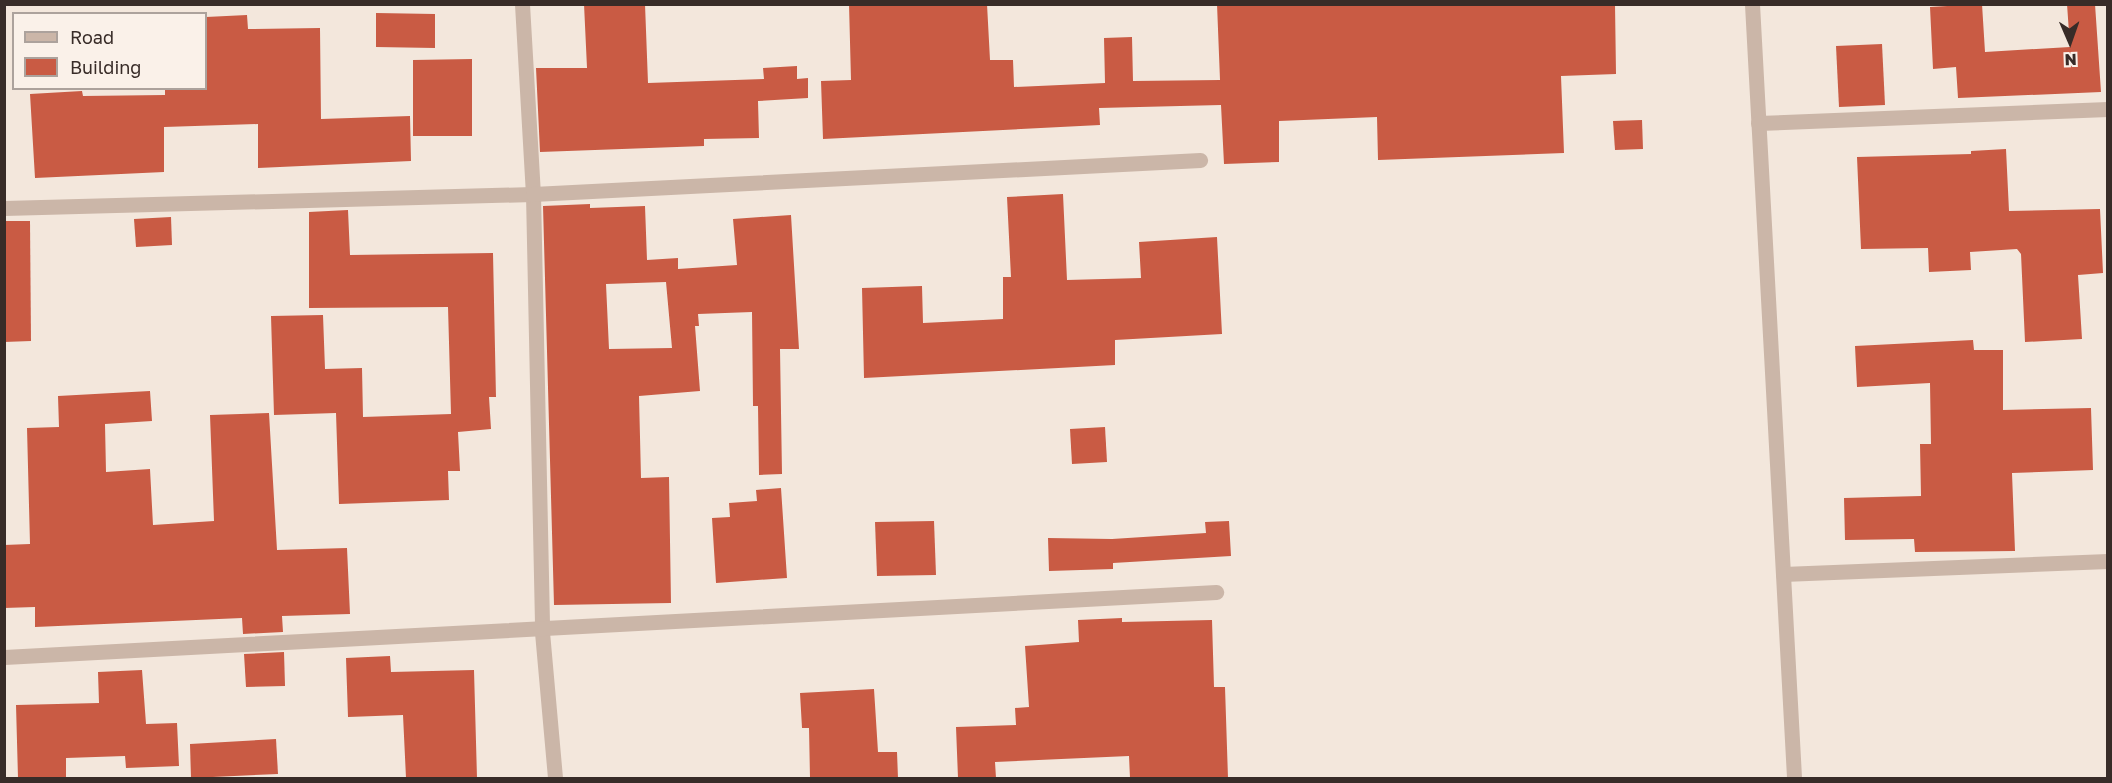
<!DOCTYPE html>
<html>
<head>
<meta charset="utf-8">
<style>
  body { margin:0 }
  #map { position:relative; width:2112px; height:783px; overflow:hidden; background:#f3e7dc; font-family:"Golos Text",sans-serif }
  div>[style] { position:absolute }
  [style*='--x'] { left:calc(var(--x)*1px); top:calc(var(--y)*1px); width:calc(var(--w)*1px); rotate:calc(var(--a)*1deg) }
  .building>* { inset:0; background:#c95b44 }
  .minor>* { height:15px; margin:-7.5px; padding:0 7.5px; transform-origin:7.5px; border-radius:7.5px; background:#cbb6a8 }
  span { translate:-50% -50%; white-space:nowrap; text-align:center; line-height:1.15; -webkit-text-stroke:4.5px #faf1e9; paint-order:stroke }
  .frame { position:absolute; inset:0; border:6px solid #382c28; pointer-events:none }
  .legend { position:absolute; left:12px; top:12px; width:195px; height:78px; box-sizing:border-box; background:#faf1e9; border:2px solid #aca29c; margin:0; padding:8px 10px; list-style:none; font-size:18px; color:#382c28 }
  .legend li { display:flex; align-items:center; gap:12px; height:30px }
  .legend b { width:30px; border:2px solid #aca29c }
  .north { position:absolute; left:2040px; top:12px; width:60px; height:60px; -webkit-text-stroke:4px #faf1e9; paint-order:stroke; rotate:178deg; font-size:16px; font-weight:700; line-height:24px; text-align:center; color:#382c28 }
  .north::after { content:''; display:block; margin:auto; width:21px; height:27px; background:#382c28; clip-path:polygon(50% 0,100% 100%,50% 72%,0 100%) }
</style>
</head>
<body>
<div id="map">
  <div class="building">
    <i style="clip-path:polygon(584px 4px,645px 4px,648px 83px,764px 79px,763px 68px,797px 66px,797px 79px,808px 78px,808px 98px,758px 101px,759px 138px,704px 139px,704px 146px,540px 152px,536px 68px,587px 68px)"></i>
    <i style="clip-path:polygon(849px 4px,987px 4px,990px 60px,1013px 60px,1014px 87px,1105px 83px,1104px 38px,1132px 37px,1133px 81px,1220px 80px,1217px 4px,1615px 4px,1616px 74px,1561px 76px,1564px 153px,1378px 160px,1377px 117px,1279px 121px,1279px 162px,1224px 164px,1221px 105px,1099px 108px,1100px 125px,823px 139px,821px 81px,851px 80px)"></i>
    <i style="clip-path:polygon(1982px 4px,1985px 52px,2070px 47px,2067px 4px,2095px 4px,2101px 92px,1958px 98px,1956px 67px,1933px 69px,1930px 7px)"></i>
    <i style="clip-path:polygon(376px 13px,435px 14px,435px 48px,376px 47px)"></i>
    <i style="clip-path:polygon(247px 15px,248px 29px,320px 28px,321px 119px,410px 116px,411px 161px,258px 168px,258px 124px,164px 127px,164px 172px,35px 178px,30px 94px,82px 91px,83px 96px,165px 95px,165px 88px,206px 88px,206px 17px)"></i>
    <i style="clip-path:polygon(1882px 44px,1885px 105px,1839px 107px,1836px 46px)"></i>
    <i style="clip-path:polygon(472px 59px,472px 136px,413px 136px,413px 60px)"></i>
    <i style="clip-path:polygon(1642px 120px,1643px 149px,1615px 150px,1613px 121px)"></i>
    <i style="clip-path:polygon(2006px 149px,2009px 211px,2100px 209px,2103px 273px,2078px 275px,2082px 339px,2025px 342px,2021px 254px,2017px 249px,1970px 252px,1971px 270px,1929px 272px,1928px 248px,1861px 249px,1857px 157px,1971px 154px,1971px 151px)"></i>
    <i style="clip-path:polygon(1063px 194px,1067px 280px,1141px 278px,1139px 242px,1217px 237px,1222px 334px,1115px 340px,1115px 365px,864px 378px,862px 288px,922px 286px,923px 323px,1003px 319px,1003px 277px,1011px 277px,1007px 197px)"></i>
    <i style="clip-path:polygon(evenodd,590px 204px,590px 208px,645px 206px,647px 260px,678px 258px,678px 269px,737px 265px,733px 219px,791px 215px,799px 349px,780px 349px,782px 474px,759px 475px,758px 406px,753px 406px,752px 312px,698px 314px,699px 326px,695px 326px,700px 391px,639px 396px,641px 478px,669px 477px,671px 603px,554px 605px,543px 206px,590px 204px,666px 282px,672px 348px,609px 349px,606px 284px,666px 282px)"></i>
    <i style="clip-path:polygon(348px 210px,350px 255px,493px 253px,496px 397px,489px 397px,491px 429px,458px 432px,460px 471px,448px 471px,449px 500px,339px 504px,336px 413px,274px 415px,271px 316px,323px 315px,325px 369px,362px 368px,363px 417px,451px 414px,448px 307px,309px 308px,309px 212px)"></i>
    <i style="clip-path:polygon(171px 217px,172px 245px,136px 247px,134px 219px)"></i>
    <i style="clip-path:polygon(4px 221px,30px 221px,31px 341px,4px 342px)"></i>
    <i style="clip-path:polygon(1973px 340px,1974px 350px,2003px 350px,2003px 410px,2091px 408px,2093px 470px,2012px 473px,2015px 551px,1915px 552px,1914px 539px,1845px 540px,1844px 498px,1921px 496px,1920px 444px,1931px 444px,1930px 383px,1857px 387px,1855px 346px)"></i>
    <i style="clip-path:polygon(150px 391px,152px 421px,105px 424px,106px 472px,150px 469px,153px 525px,214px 521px,210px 415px,269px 413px,277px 550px,347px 548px,350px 614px,282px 616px,283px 632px,243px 634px,242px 618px,35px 627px,35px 607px,4px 608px,4px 545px,30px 544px,27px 428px,59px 427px,58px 396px)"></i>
    <i style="clip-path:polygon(1105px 427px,1107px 462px,1072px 464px,1070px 429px)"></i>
    <i style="clip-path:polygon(781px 488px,787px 578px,716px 583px,712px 518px,730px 517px,729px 503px,757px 501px,756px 490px)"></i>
    <i style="clip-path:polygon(934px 521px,936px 575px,877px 576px,875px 522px)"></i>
    <i style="clip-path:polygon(1229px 521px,1231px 556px,1113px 563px,1113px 569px,1049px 571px,1048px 538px,1112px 539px,1206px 533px,1205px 522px)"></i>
    <i style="clip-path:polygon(1122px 618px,1122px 622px,1212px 620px,1214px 687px,1225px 687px,1228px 778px,1130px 778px,1129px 756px,995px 762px,996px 778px,958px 778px,956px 727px,1016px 725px,1015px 708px,1029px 707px,1025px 646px,1079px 642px,1078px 620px)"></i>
    <i style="clip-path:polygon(284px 652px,285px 686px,246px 687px,244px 654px)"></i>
    <i style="clip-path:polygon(390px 656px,391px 672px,474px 670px,477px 778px,406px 778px,403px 715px,348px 717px,346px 658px)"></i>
    <i style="clip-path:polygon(142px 670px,146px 724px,177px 723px,179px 766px,126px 768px,125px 756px,66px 758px,66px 778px,18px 778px,16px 705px,99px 703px,98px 672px)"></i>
    <i style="clip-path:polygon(874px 689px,878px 752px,897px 752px,898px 778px,810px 778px,809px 728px,802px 728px,800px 693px)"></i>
    <i style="clip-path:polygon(276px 739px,278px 774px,191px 778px,190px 744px)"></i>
  </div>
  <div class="minor">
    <i style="--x:522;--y:4;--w:190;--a:86.7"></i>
    <i style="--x:533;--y:194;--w:438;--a:88.8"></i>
    <i style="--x:542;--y:632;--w:147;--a:84.9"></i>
    <i style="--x:1752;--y:4;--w:775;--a:86.89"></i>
    <i style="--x:1758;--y:123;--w:350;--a:-2.3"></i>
    <i style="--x:4;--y:208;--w:529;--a:-1.52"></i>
    <i style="--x:533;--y:194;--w:668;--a:-2.92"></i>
    <i style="--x:1783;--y:574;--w:325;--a:-2.3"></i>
    <i style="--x:4;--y:657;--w:1214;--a:-3.07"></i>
  </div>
  <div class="frame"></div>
  <ul class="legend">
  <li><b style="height:8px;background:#cbb6a8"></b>Road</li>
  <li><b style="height:16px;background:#c95b44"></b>Building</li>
  </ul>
  <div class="north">N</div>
</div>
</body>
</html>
